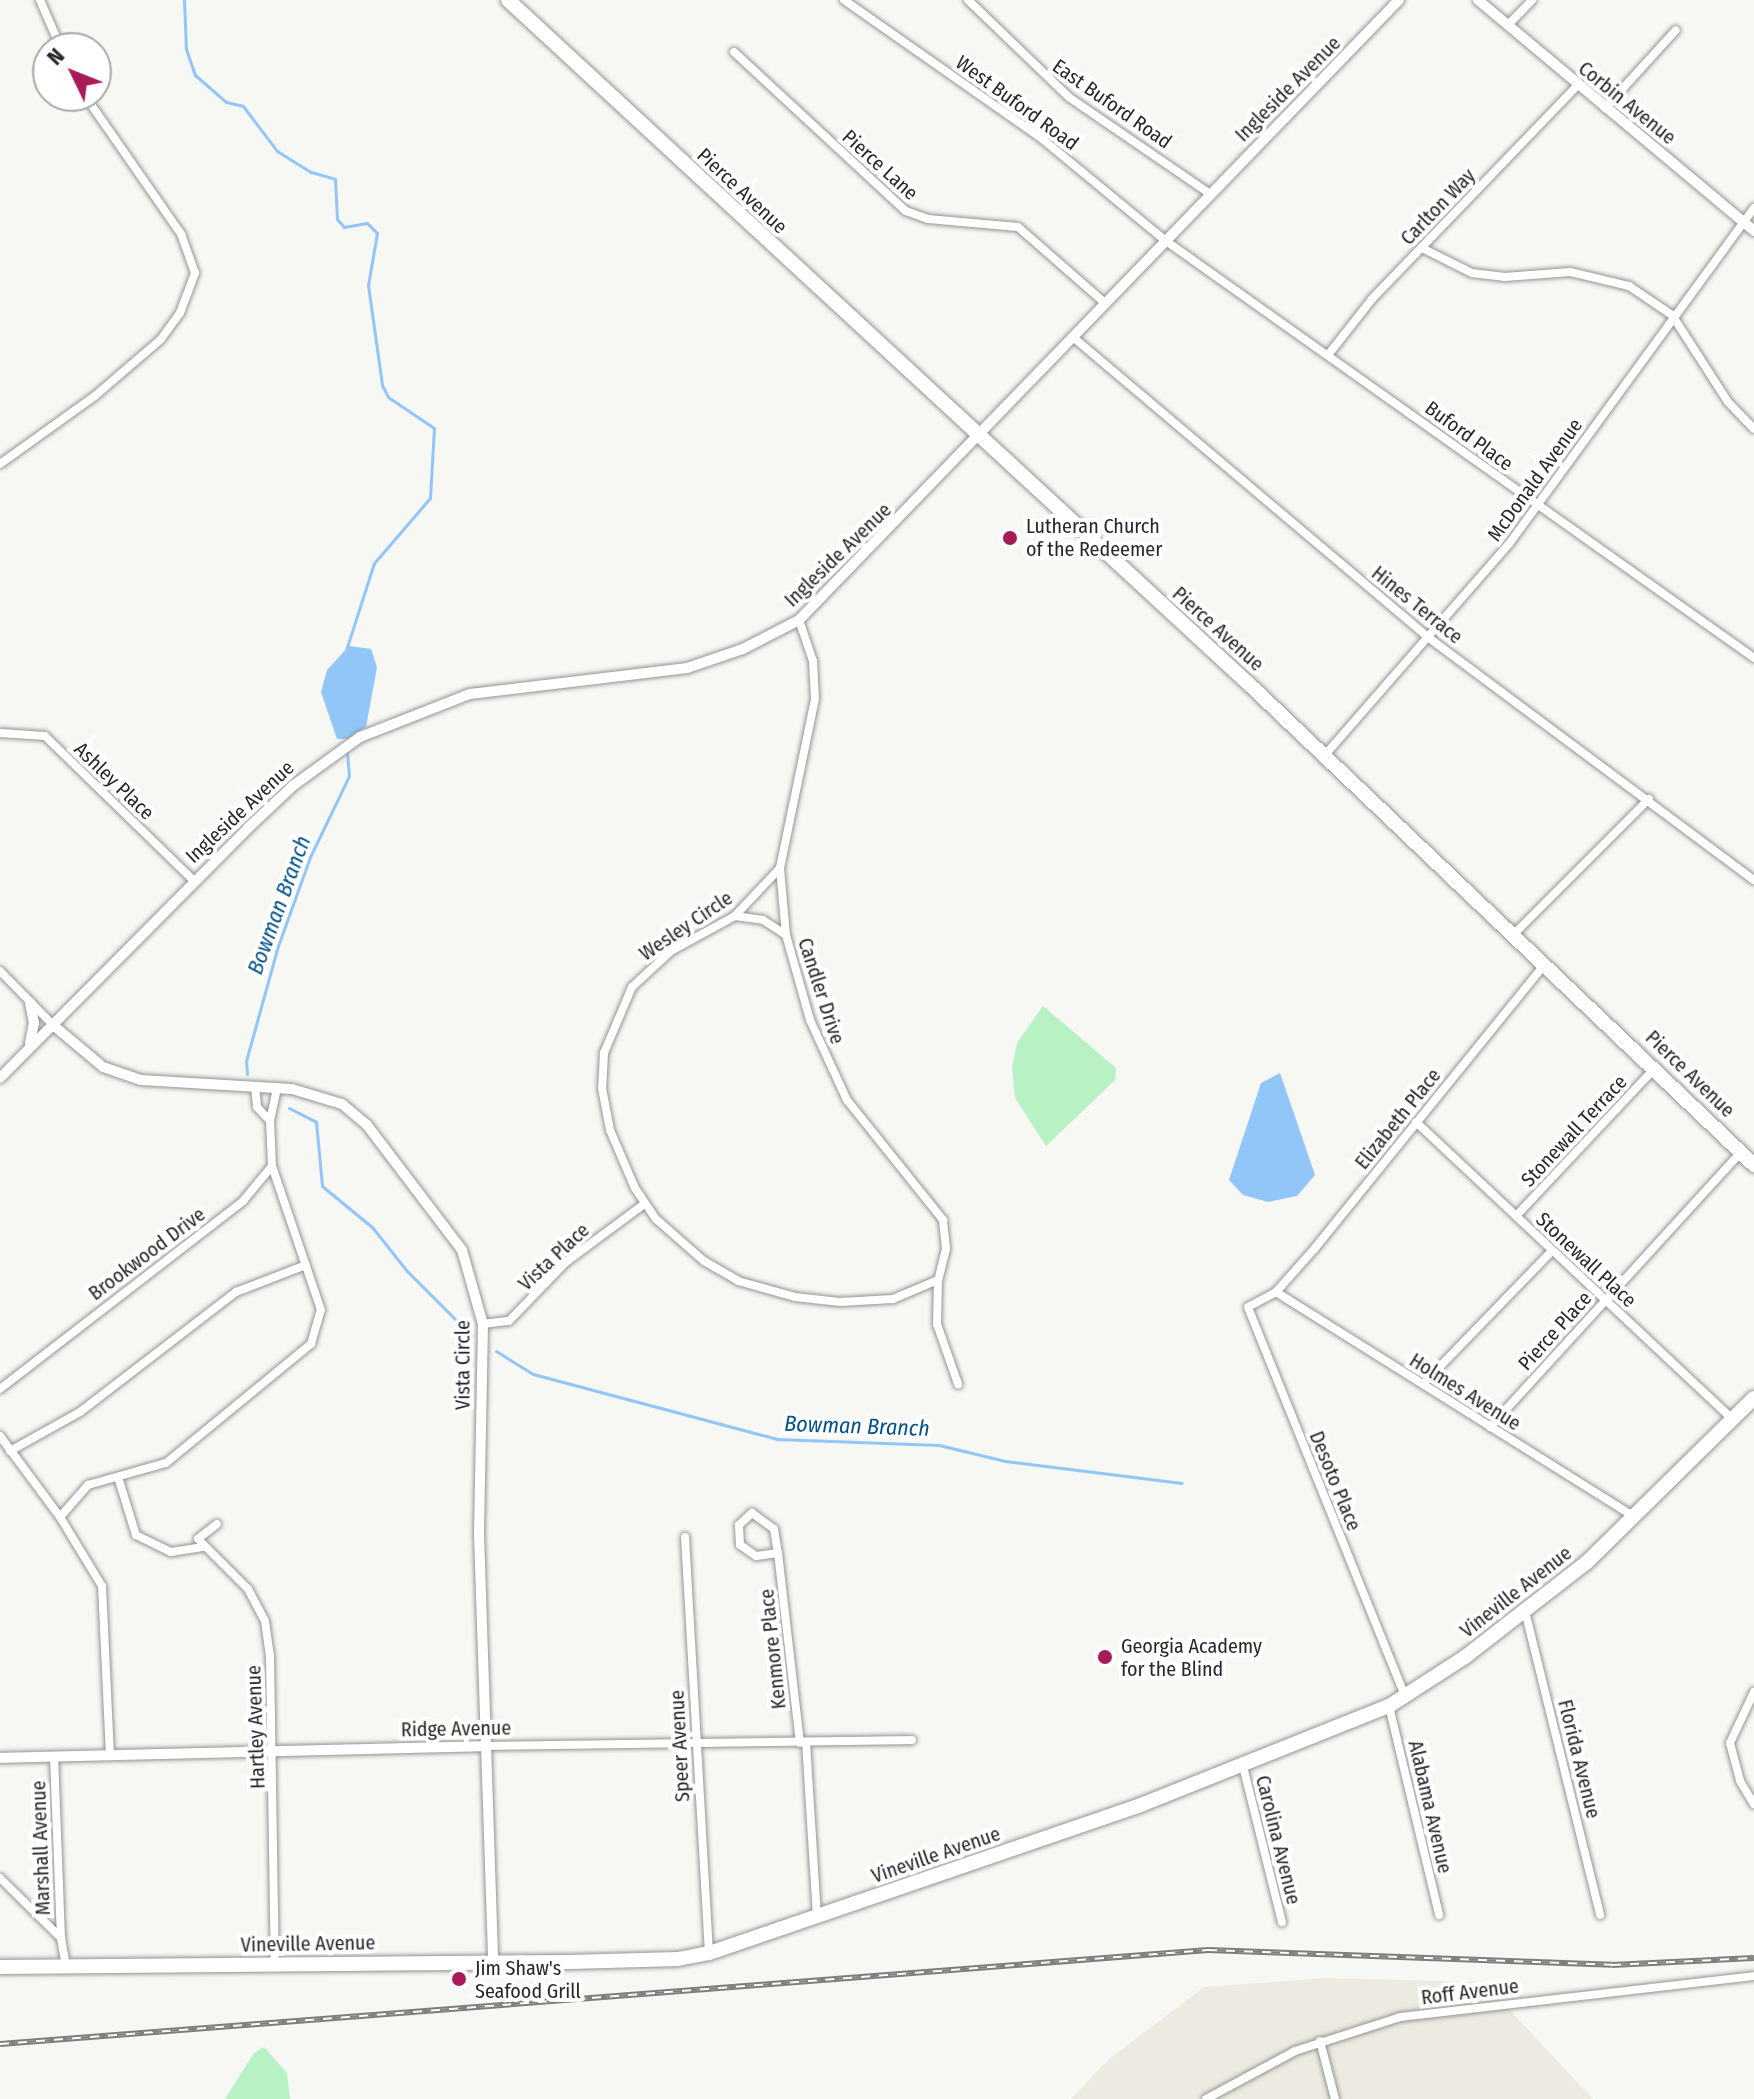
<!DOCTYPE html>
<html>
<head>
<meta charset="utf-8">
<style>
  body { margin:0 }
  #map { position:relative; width:1754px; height:2099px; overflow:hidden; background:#f7f7f4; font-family:"Fira Sans Condensed",sans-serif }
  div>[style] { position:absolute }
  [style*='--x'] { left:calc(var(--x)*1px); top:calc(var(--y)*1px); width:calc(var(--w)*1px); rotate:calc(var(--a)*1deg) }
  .built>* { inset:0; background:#edebe1 }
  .green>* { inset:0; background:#b8f1c3 }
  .water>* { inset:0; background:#93c6f8 }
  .stream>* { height:3px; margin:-1.5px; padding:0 1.5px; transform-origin:1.5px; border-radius:1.5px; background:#93c6f8 }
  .roads { filter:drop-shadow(0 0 2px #949491) drop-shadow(0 0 2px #949491) }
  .minor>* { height:8px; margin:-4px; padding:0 4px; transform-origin:4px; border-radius:4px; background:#fff }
  .tertiary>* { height:10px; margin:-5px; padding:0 5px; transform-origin:5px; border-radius:5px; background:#fff }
  .primary>* { height:14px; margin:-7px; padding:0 7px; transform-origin:7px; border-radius:7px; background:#fff }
  .rail>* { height:6px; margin-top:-3px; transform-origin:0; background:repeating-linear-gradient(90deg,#fff 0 9px,#7d7d7b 0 18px); box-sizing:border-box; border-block:2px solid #7d7d7b }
  .dots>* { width:22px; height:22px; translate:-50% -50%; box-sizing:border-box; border:4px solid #fff; border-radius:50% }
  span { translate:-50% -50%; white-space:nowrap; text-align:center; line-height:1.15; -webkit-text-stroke:8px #fff; paint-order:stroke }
  .street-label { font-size:20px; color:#282726 }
  .poi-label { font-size:20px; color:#282726 }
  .left { translate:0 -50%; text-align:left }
  .water-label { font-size:22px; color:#015088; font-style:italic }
  .north { position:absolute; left:32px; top:32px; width:80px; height:80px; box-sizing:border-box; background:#fff; border:2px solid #a9a9a8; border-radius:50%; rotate:313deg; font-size:22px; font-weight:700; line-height:32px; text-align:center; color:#282726 }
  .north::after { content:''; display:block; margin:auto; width:28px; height:36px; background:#a91a59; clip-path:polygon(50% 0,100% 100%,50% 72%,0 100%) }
</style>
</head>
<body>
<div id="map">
  <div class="built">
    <i style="clip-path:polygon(1326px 1978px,1483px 1982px,1593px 2099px,1071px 2099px,1108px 2060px,1204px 1987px)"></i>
  </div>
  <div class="green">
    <i style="clip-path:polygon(1043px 1006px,1116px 1068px,1115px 1080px,1046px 1146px,1015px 1098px,1012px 1068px,1017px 1043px)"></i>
    <i style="clip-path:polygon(264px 2047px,287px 2073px,290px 2099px,225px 2099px,254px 2053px)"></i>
  </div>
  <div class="water">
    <i style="clip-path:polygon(349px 646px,371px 649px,377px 667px,366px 727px,347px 739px,337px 739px,321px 692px,327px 670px)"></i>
    <i style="clip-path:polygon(1280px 1073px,1315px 1175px,1297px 1196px,1268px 1202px,1243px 1195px,1229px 1180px,1261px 1083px)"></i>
  </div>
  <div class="stream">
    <i style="--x:184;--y:0;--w:49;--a:87.7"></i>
    <i style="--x:186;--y:49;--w:28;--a:71"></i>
    <i style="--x:195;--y:75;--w:41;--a:41.1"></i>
    <i style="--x:226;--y:102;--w:17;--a:13"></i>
    <i style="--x:243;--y:106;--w:56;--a:52.9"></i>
    <i style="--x:277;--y:151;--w:40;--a:32"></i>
    <i style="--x:311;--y:172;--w:25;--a:16"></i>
    <i style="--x:335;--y:179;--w:40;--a:87.1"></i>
    <i style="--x:337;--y:219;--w:11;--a:49"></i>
    <i style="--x:344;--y:227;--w:23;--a:-10"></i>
    <i style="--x:367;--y:223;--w:14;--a:45"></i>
    <i style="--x:377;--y:233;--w:53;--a:99.8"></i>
    <i style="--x:368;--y:285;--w:101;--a:82"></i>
    <i style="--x:382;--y:385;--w:13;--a:63"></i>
    <i style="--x:388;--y:397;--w:55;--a:34"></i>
    <i style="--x:434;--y:428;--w:70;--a:93.3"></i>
    <i style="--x:430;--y:498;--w:86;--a:130.7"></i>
    <i style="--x:374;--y:563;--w:91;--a:107.8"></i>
    <i style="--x:247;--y:1074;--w:13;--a:-94"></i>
    <i style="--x:246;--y:1061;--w:119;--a:-74.5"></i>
    <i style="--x:278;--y:946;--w:95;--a:-70.2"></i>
    <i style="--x:310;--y:857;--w:90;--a:-64.3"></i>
    <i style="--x:349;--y:776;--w:25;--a:-95"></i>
    <i style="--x:289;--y:1108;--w:30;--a:27"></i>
    <i style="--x:316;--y:1122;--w:64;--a:84.6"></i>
    <i style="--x:322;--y:1186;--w:65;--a:39.4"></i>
    <i style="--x:372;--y:1227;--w:56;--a:51.5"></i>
    <i style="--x:407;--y:1271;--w:92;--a:45"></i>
    <i style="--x:496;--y:1351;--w:44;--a:31.9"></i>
    <i style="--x:533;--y:1374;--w:253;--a:14.9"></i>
    <i style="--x:777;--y:1439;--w:162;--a:2.1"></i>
    <i style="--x:939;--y:1445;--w:68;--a:13.6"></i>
    <i style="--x:1005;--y:1461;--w:178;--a:7.1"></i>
  </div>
  <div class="roads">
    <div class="minor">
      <i style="--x:40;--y:0;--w:52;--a:66.4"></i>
      <i style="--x:844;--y:0;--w:241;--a:35"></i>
      <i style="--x:1041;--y:138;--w:162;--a:39.5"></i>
      <i style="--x:1166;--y:241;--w:721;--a:35.34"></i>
      <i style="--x:968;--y:0;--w:141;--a:43.9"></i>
      <i style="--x:1070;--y:98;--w:170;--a:34.4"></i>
      <i style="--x:1508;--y:25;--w:35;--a:-46"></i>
      <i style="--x:734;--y:52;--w:234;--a:42.8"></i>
      <i style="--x:906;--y:211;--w:23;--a:20"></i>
      <i style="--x:928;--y:219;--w:90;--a:5.1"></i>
      <i style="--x:1018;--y:227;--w:117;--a:41.2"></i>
      <i style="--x:1605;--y:108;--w:105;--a:-47.7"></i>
      <i style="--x:1422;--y:248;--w:56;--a:26.6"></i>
      <i style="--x:1472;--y:273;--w:33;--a:7"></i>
      <i style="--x:1505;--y:277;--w:65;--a:-4.4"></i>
      <i style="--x:1570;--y:272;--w:61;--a:13.3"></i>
      <i style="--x:1629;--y:286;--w:52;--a:34"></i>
      <i style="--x:1672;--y:315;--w:103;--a:57.2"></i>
      <i style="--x:1728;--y:402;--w:37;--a:46"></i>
      <i style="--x:1074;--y:338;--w:465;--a:40.2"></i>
      <i style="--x:1429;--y:638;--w:405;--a:36.7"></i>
      <i style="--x:1328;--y:355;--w:71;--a:-51.8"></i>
      <i style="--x:1372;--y:299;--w:296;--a:-46.1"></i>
      <i style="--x:0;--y:464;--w:118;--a:-35.7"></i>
      <i style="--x:96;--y:395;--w:86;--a:-40.7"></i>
      <i style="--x:161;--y:339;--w:32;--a:-54"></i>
      <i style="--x:180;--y:313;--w:43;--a:-69.4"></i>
      <i style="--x:195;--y:273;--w:41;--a:-109.7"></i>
      <i style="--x:181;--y:234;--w:168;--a:-124.8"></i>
      <i style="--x:799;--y:620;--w:43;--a:71.1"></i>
      <i style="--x:813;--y:661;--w:38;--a:87"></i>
      <i style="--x:815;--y:699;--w:173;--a:101.7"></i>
      <i style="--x:780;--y:868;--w:67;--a:84.9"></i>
      <i style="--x:786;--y:935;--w:88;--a:74.2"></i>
      <i style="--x:810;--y:1020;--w:88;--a:65.2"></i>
      <i style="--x:847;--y:1100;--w:154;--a:51.3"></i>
      <i style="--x:943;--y:1220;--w:29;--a:84"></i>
      <i style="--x:946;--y:1249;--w:32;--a:104"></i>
      <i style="--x:938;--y:1280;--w:44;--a:91.3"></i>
      <i style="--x:937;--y:1324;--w:64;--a:70.7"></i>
      <i style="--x:0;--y:733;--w:45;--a:3.8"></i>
      <i style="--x:45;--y:736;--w:206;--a:44.2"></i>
      <i style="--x:1324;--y:756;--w:281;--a:-48.9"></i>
      <i style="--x:1509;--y:544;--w:416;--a:-53.9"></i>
      <i style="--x:780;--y:868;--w:66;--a:133.2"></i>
      <i style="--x:735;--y:916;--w:73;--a:151.3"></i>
      <i style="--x:671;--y:951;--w:53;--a:137.3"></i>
      <i style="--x:632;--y:987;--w:72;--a:113"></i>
      <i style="--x:604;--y:1053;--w:35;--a:93"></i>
      <i style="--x:602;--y:1088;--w:43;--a:79.2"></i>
      <i style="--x:610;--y:1130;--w:63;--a:66.7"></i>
      <i style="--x:635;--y:1188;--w:37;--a:56"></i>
      <i style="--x:656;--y:1219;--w:64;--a:41.2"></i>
      <i style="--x:704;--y:1261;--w:39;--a:30"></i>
      <i style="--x:738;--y:1281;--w:59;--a:15.7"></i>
      <i style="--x:795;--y:1297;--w:45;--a:6.3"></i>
      <i style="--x:840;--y:1302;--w:53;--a:-3.2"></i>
      <i style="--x:893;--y:1299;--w:49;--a:-22.9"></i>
      <i style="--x:735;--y:916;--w:28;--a:8"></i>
      <i style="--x:763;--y:920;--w:27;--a:33"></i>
      <i style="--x:1514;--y:934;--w:191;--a:-45"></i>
      <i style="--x:0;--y:971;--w:76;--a:45.5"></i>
      <i style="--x:255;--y:1087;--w:20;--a:84"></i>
      <i style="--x:257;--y:1107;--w:19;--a:47"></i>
      <i style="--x:1416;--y:1122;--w:435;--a:43.2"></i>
      <i style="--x:1516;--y:1216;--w:202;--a:-46.8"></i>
      <i style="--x:1276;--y:1292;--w:424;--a:32.1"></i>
      <i style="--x:483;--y:1324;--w:26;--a:-7"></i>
      <i style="--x:509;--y:1321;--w:82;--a:-46"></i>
      <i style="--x:566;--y:1262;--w:97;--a:-36.6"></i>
      <i style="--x:1423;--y:1384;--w:185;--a:-45.9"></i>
      <i style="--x:0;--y:1389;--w:307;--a:-37.7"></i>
      <i style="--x:243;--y:1201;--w:45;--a:-50.4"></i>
      <i style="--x:272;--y:1166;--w:45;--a:-92.5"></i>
      <i style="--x:270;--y:1121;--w:34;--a:-78"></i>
      <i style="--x:1490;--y:1427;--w:372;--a:-47.6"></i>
      <i style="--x:0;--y:1436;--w:101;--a:53.5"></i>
      <i style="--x:60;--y:1517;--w:81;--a:58.7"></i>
      <i style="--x:102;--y:1586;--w:168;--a:87.3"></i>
      <i style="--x:10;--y:1451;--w:80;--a:-29.1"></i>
      <i style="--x:80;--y:1412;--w:197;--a:-37.6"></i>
      <i style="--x:236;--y:1292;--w:75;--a:-21.1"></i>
      <i style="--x:118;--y:1477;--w:61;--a:72.8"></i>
      <i style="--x:136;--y:1535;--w:39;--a:26"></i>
      <i style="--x:171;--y:1552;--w:33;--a:-9"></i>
      <i style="--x:752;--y:1513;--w:27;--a:36"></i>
      <i style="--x:774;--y:1529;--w:24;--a:81"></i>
      <i style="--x:778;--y:1553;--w:22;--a:172"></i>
      <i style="--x:756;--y:1556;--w:19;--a:-145"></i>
      <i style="--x:740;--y:1545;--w:20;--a:-93"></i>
      <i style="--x:739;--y:1525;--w:18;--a:-43"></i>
      <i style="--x:60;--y:1517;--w:43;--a:-48.8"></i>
      <i style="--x:88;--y:1485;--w:81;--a:-15.8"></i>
      <i style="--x:166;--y:1463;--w:188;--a:-39.4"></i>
      <i style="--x:311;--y:1344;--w:35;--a:-74"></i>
      <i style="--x:321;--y:1310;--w:152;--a:-108.8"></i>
      <i style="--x:217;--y:1524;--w:24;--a:142"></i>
      <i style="--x:198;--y:1539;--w:71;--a:45"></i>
      <i style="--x:248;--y:1589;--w:36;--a:62"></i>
      <i style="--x:265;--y:1621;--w:35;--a:82"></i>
      <i style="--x:270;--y:1656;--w:308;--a:89.1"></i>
      <i style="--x:685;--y:1537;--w:417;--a:86.7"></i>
      <i style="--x:778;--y:1553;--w:191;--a:83.4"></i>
      <i style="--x:1525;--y:1611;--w:313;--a:76.1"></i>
      <i style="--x:1754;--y:1692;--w:56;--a:115.2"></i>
      <i style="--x:1730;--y:1743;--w:39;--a:75"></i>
      <i style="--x:1740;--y:1781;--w:27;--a:59"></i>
      <i style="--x:1405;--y:1696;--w:419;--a:-112"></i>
      <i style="--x:1248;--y:1307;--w:32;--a:-28"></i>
      <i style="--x:1276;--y:1292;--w:59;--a:-48.4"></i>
      <i style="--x:1315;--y:1248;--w:364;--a:-51"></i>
      <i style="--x:1389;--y:1706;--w:215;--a:76.5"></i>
      <i style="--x:806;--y:1742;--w:175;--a:86.4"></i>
      <i style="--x:486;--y:1746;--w:426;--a:-0.8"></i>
      <i style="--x:54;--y:1756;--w:182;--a:87.8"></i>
      <i style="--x:1243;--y:1766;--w:161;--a:76"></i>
      <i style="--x:0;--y:1878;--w:86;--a:44.5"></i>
      <i style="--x:61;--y:1938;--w:29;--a:80"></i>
      <i style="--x:1320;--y:2041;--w:60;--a:75.5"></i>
      <i style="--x:1206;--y:2099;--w:101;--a:-28.3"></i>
      <i style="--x:1295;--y:2051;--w:110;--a:-17.9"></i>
      <i style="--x:1400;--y:2017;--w:356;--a:-6.6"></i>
    </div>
    <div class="tertiary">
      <i style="--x:1478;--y:0;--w:360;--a:39.9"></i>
      <i style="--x:53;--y:1025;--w:65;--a:40"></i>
      <i style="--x:103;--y:1067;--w:40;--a:18.9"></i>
      <i style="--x:141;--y:1080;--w:151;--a:3.4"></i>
      <i style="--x:292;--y:1089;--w:52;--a:16.7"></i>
      <i style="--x:342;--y:1104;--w:33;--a:40"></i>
      <i style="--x:367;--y:1125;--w:157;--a:52.8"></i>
      <i style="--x:462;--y:1250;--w:77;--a:74.2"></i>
      <i style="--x:483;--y:1324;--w:210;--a:91.1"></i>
      <i style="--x:479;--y:1534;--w:428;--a:88.1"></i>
      <i style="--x:30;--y:1043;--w:20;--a:-79"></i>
      <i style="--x:34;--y:1023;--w:21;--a:-101"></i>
      <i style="--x:0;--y:1078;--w:352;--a:-45.2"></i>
      <i style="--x:248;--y:828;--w:63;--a:-43.1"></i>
      <i style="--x:294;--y:785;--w:82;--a:-36"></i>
      <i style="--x:360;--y:737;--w:118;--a:-21.4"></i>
      <i style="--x:470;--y:694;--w:219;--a:-6.8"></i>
      <i style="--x:687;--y:668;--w:59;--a:-18.7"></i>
      <i style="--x:743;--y:649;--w:63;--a:-27.4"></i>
      <i style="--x:799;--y:620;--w:863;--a:-45.94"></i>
      <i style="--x:0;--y:1758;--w:486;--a:-1.4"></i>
    </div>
    <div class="primary">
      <i style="--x:508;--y:0;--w:1011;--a:42.72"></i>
      <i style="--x:1251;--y:686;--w:695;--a:43.6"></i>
      <i style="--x:0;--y:1967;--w:570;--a:-0.5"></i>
      <i style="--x:570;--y:1962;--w:108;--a:-1.6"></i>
      <i style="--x:678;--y:1959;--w:32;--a:-11"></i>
      <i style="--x:709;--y:1953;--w:457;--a:-18.9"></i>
      <i style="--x:1141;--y:1805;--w:267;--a:-21.8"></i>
      <i style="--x:1389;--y:1706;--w:90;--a:-32.8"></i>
      <i style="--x:1465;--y:1657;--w:155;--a:-37.9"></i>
      <i style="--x:1587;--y:1562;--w:234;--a:-44.5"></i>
    </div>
  </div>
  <div class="rail">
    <i style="--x:0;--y:2044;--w:1212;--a:-4.45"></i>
    <i style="--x:1208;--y:1950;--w:404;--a:2.1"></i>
    <i style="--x:1612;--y:1965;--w:142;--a:-2.8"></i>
  </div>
  <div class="dots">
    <i style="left:1010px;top:538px;background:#a91a59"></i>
    <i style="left:1105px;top:1657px;background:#a91a59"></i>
    <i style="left:459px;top:1979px;background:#a91a59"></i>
  </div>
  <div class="street-label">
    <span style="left:1288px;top:89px;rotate:-45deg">Ingleside Avenue</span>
    <span style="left:1017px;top:103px;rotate:36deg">West Buford Road</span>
    <span style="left:1627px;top:103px;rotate:39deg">Corbin Avenue</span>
    <span style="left:1112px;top:104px;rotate:35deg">East Buford Road</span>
    <span style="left:880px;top:165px;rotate:42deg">Pierce Lane</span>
    <span style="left:742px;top:191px;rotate:43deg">Pierce Avenue</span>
    <span style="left:1438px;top:207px;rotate:-46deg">Carlton Way</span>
    <span style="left:1469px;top:436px;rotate:36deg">Buford Place</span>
    <span style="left:1535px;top:480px;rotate:-54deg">McDonald Avenue</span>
    <span style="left:838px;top:555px;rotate:-44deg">Ingleside Avenue</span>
    <span style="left:1417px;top:605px;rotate:39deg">Hines Terrace</span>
    <span style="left:1218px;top:629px;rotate:42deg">Pierce Avenue</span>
    <span style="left:114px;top:781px;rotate:44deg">Ashley Place</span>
    <span style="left:240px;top:812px;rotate:-43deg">Ingleside Avenue</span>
    <span style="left:686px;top:926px;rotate:-34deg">Wesley Circle</span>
    <span style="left:821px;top:991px;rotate:72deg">Candler Drive</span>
    <span style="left:1690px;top:1074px;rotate:44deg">Pierce Avenue</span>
    <span style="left:1398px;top:1119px;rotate:-51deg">Elizabeth Place</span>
    <span style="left:1574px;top:1131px;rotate:-47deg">Stonewall Terrace</span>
    <span style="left:147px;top:1254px;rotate:-37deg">Brookwood Drive</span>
    <span style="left:554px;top:1257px;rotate:-43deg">Vista Place</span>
    <span style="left:1586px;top:1260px;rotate:43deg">Stonewall Place</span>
    <span style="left:1555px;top:1331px;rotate:-48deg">Pierce Place</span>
    <span style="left:463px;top:1365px;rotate:-90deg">Vista Circle</span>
    <span style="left:1465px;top:1392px;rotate:32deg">Holmes Avenue</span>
    <span style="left:1335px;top:1481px;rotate:68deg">Desoto Place</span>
    <span style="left:1516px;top:1592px;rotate:-38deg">Vineville Avenue</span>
    <span style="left:773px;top:1649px;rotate:-96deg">Kenmore Place</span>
    <span style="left:256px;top:1727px;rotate:-92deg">Hartley Avenue</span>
    <span style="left:456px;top:1729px;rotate:-1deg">Ridge Avenue</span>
    <span style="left:680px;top:1746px;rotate:-93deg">Speer Avenue</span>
    <span style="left:1579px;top:1759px;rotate:76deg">Florida Avenue</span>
    <span style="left:1430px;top:1807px;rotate:77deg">Alabama Avenue</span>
    <span style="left:1278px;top:1840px;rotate:76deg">Carolina Avenue</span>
    <span style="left:41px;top:1848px;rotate:-92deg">Marshall Avenue</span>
    <span style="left:936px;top:1855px;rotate:-19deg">Vineville Avenue</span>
    <span style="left:308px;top:1944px;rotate:-1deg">Vineville Avenue</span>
    <span style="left:1470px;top:1992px;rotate:-7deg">Roff Avenue</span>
  </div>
  <div class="poi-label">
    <span class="left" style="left:1026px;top:538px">Lutheran Church<br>of the Redeemer</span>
    <span class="left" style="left:1121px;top:1658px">Georgia Academy<br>for the Blind</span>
    <span class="left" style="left:475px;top:1980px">Jim Shaw's<br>Seafood Grill</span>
  </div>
  <div class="water-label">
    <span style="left:279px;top:905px;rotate:-70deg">Bowman Branch</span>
    <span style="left:857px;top:1426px;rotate:2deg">Bowman Branch</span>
  </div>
  <div class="north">N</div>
</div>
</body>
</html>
